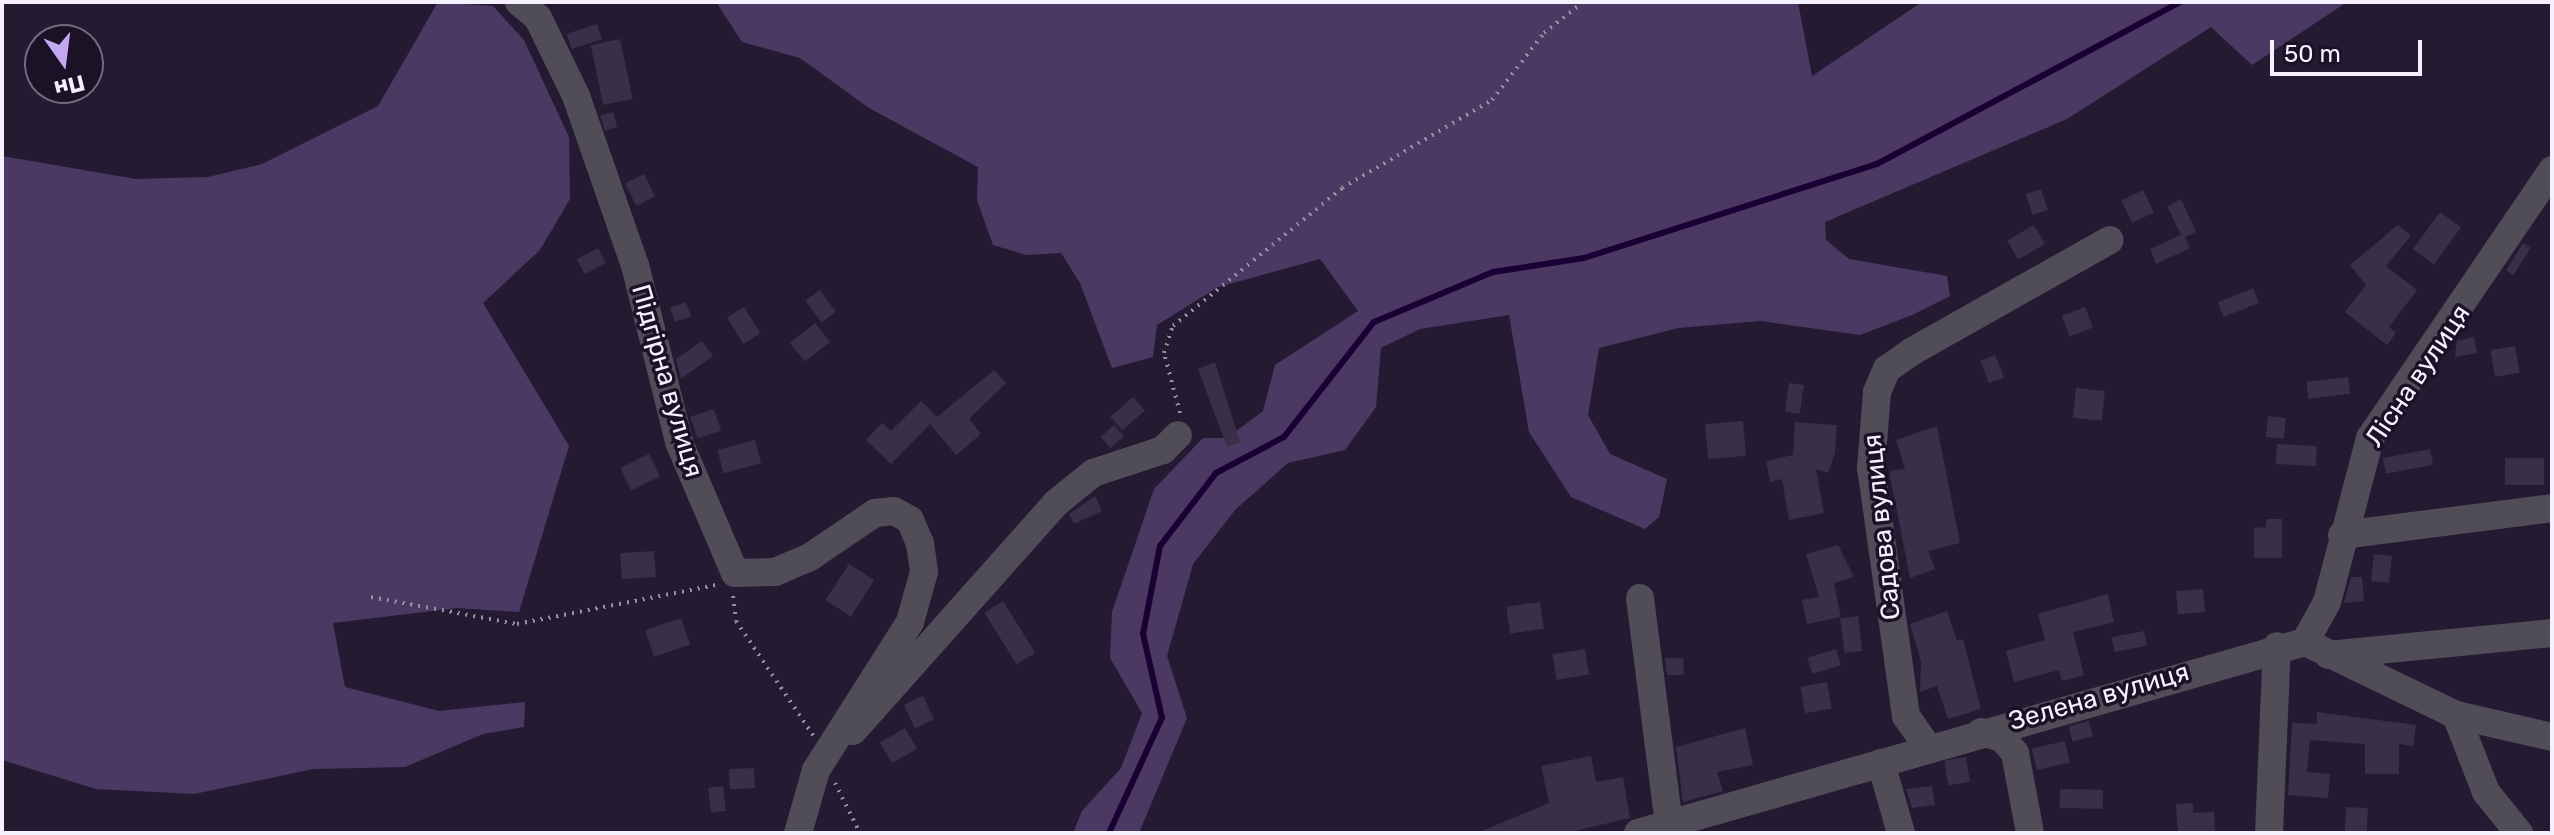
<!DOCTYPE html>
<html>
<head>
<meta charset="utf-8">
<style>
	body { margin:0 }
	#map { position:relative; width:2554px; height:835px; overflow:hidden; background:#241b32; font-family:Rubik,sans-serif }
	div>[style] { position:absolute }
	.green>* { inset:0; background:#4b3964 }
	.stream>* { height:6px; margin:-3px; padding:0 3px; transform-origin:3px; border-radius:3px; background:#1a0034 }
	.building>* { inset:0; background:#392f49; transform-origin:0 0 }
	.path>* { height:4px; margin-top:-2px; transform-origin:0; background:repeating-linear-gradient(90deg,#9790a2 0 2px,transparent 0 8px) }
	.minor>* { height:28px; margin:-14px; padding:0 14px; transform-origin:14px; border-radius:14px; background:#504c58 }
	span { translate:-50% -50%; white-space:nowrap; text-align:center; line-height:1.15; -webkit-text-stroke:7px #1b1228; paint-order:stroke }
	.street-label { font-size:26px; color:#f5f1fe }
	.frame { position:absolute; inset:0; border:4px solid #f5f1fe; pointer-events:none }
	.north { position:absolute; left:24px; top:24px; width:80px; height:80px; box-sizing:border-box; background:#1b1228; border:2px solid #726b7e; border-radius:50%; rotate:166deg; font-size:22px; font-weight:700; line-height:32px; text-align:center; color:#f5f1fe }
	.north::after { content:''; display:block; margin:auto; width:28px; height:36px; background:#c4a7f1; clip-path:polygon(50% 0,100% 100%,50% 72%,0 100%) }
	.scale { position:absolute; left:2270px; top:40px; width:152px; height:36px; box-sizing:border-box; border:4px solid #f5f1fe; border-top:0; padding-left:10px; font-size:24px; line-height:28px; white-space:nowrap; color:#f5f1fe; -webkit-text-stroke:6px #1b1228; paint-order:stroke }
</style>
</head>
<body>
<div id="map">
	<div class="green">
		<div style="clip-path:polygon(438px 2px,493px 6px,524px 40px,569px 137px,570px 199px,540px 250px,483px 303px,569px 446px,519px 612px,457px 608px,333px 623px,345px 687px,439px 711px,525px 702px,524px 727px,483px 734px,405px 767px,313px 769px,194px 794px,96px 789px,2px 760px,2px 156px,136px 179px,208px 177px,262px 164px,378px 106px)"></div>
		<div style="clip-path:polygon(716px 2px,1798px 2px,1812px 76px,1922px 2px,2347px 2px,2252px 65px,2211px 27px,2067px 119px,1825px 222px,1826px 240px,1849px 259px,1947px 276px,1950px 296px,1912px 315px,1860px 335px,1761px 321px,1678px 328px,1599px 348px,1588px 415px,1610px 454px,1667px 479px,1659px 517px,1645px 529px,1571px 497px,1529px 432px,1509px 315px,1420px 329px,1381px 348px,1376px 407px,1345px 450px,1288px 463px,1235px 510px,1193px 564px,1167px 656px,1187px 718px,1139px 833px,1073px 833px,1082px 811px,1121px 768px,1142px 713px,1110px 658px,1112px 612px,1154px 489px,1203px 438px,1227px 438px,1263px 411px,1275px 365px,1358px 311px,1320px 259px,1218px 287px,1157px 325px,1153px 357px,1112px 368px,1080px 283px,1061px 253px,1026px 255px,993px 245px,977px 200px,978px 167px,869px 108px,800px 58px,742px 42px)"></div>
	</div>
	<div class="stream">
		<div style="left:1109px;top:833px;width:127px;rotate:-65.3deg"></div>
		<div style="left:1162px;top:718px;width:86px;rotate:-102.7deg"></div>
		<div style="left:1143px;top:634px;width:90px;rotate:-79.1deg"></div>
		<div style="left:1160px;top:546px;width:92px;rotate:-52.5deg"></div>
		<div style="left:1216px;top:473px;width:77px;rotate:-27.9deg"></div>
		<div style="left:1284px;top:437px;width:146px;rotate:-52deg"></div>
		<div style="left:1374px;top:322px;width:129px;rotate:-22.8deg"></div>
		<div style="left:1493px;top:272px;width:92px;rotate:-8.7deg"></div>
		<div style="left:1584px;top:258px;width:308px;rotate:-17.8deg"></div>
		<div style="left:1877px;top:164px;width:344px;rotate:-28.1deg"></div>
	</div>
	<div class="building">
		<div style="left:597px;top:24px;width:16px;height:32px;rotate:72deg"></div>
		<div style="left:620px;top:39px;width:61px;height:30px;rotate:78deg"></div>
		<div style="left:613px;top:112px;width:16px;height:13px;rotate:75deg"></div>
		<div style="left:644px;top:174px;width:25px;height:21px;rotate:64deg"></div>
		<div style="left:2041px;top:189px;width:22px;height:16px;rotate:72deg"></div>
		<div style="left:2143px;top:190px;width:25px;height:24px;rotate:64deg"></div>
		<div style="clip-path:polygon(2181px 199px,2196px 232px,2185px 237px,2190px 248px,2156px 264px,2150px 249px,2181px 235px,2167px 206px)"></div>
		<div style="left:2440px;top:212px;width:26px;height:46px;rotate:36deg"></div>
		<div style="left:2034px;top:225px;width:22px;height:31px;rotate:60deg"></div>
		<div style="clip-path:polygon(2398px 225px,2411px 236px,2386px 266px,2417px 290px,2389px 327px,2396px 333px,2387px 345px,2345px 312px,2366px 285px,2350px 265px)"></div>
		<div style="left:2523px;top:243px;width:9px;height:32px;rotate:32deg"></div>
		<div style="left:598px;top:248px;width:17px;height:24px;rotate:62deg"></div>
		<div style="left:2253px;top:288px;width:16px;height:38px;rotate:68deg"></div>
		<div style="left:820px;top:290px;width:27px;height:18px;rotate:54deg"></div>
		<div style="left:686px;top:302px;width:15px;height:17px;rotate:70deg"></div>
		<div style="left:744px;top:307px;width:31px;height:20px;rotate:58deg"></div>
		<div style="left:2085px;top:307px;width:22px;height:25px;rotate:69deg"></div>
		<div style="left:815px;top:323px;width:24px;height:32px;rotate:52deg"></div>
		<div style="clip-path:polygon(2474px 337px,2477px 353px,2455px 357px,2457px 341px)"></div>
		<div style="clip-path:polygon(702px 341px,713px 356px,681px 379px,676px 359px)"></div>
		<div style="left:2515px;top:346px;width:27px;height:25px;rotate:80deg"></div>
		<div style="left:1995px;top:355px;width:24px;height:16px;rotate:68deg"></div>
		<div style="clip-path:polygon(1215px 362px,1240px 442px,1227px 447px,1198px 369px)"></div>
		<div style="clip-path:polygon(994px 370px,1006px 383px,969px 419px,981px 434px,956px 455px,930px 424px,891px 464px,866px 440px,882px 423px,891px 431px,921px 401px,937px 417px)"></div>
		<div style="left:2348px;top:377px;width:17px;height:42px;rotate:83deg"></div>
		<div style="left:1789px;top:383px;width:15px;height:29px;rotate:8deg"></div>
		<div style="left:2076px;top:388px;width:29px;height:30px;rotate:6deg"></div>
		<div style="left:1133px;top:397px;width:18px;height:30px;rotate:49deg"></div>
		<div style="left:714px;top:409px;width:23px;height:25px;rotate:72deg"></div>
		<div style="left:2268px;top:416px;width:18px;height:21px;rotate:6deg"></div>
		<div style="left:1743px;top:421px;width:35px;height:38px;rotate:85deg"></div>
		<div style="clip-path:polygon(1795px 422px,1837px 425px,1835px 453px,1828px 473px,1816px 469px,1824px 513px,1789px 520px,1782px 479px,1770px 482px,1766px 461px,1793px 455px)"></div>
		<div style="left:1114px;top:425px;width:15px;height:18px;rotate:48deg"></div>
		<div style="clip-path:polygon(1937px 426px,1960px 543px,1928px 551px,1935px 569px,1910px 578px,1889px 471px,1905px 469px,1896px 440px)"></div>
		<div style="left:755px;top:440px;width:24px;height:39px;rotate:75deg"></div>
		<div style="left:2277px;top:444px;width:40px;height:20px;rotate:3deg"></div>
		<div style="left:2430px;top:449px;width:16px;height:48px;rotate:79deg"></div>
		<div style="left:649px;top:454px;width:25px;height:32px;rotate:64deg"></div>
		<div style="left:2505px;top:458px;width:39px;height:27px"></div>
		<div style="clip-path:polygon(1095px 496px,1102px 511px,1074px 524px,1069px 514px)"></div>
		<div style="clip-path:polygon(2266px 519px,2282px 519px,2282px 558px,2254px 558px,2254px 528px,2266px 527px)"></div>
		<div style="clip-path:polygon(1838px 545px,1854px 577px,1834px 583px,1841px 617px,1807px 624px,1802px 600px,1819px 597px,1806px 554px)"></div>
		<div style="left:654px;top:551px;width:26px;height:34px;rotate:86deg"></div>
		<div style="left:2374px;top:554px;width:18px;height:27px;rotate:6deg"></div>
		<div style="left:849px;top:564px;width:30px;height:43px;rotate:33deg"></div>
		<div style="clip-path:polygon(2351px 577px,2362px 577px,2364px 601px,2344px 603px)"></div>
		<div style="left:2203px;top:589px;width:23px;height:27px;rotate:85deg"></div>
		<div style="clip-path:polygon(2108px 594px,2114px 622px,2073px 632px,2084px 675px,2062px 681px,2059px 670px,2014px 682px,2006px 651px,2045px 640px,2038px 614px)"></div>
		<div style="left:1003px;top:601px;width:61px;height:22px;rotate:58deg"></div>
		<div style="left:1540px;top:602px;width:27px;height:34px;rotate:82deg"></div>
		<div style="clip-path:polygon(1947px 611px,1957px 641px,1963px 639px,1981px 709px,1948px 719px,1937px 686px,1920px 692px,1921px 661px,1910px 624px)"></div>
		<div style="left:1858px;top:616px;width:35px;height:18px;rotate:83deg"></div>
		<div style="left:681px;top:618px;width:28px;height:38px;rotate:71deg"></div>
		<div style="left:2144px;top:631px;width:15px;height:33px;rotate:79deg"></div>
		<div style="left:1585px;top:649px;width:26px;height:33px;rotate:81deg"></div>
		<div style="left:1836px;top:649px;width:17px;height:30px;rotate:73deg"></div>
		<div style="clip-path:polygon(1665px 658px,1683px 658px,1684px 675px,1667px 675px)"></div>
		<div style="left:1827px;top:682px;width:27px;height:27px;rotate:80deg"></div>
		<div style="left:923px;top:696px;width:26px;height:21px;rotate:65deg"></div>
		<div style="clip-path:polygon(2317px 712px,2416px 725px,2413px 746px,2399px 744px,2399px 774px,2365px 774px,2365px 744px,2310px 740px,2307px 772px,2330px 774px,2328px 798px,2288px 795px,2292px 723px,2317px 724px)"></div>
		<div style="left:2089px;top:721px;width:16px;height:21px;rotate:76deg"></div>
		<div style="left:905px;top:728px;width:24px;height:29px;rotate:60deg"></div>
		<div style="clip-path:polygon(1745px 728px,1753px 765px,1717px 772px,1723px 791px,1683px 802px,1676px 747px)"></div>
		<div style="left:2065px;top:741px;width:22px;height:34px;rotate:77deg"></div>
		<div style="clip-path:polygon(1591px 756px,1596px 782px,1623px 777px,1630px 818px,1565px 833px,1477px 833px,1549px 803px,1541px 766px)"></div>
		<div style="left:1966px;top:757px;width:25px;height:22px;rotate:81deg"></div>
		<div style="left:754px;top:768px;width:20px;height:25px;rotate:87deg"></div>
		<div style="left:723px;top:786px;width:25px;height:15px;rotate:83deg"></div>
		<div style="clip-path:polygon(1932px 786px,1935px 805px,1912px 808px,1906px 789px)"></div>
		<div style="left:2060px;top:789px;width:43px;height:19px;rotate:1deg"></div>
		<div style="clip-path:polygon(2193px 803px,2193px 813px,2214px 812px,2215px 833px,2178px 833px,2176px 804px)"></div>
		<div style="left:2346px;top:807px;width:22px;height:26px;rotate:3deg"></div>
	</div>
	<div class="path">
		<div style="left:1180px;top:413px;width:62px;rotate:-104.9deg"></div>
		<div style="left:1164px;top:353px;width:28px;rotate:-72deg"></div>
		<div style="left:1173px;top:326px;width:218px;rotate:-39.2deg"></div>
		<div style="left:1342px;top:188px;width:174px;rotate:-30.4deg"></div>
		<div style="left:1492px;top:100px;width:85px;rotate:-52.2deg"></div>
		<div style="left:1544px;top:33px;width:50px;rotate:-38.5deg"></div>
		<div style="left:733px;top:596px;width:25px;rotate:83deg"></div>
		<div style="left:736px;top:621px;width:138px;rotate:56deg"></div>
		<div style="left:371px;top:597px;width:148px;rotate:10.5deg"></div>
		<div style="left:517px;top:624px;width:203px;rotate:-11.1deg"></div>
		<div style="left:835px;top:783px;width:56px;rotate:63.4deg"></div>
	</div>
	<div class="minor">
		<div style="left:519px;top:2px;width:25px;rotate:40deg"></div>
		<div style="left:538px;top:18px;width:87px;rotate:64deg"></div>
		<div style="left:576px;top:96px;width:179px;rotate:70.8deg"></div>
		<div style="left:635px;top:265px;width:182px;rotate:76deg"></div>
		<div style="left:679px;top:442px;width:142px;rotate:66.9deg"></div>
		<div style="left:735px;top:573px;width:40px;rotate:-1.4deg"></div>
		<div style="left:775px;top:572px;width:38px;rotate:-23deg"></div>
		<div style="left:810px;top:557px;width:78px;rotate:-34.1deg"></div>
		<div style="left:875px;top:513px;width:19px;rotate:-6deg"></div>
		<div style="left:894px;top:511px;width:18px;rotate:29deg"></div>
		<div style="left:910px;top:520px;width:25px;rotate:67deg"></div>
		<div style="left:920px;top:543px;width:29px;rotate:82deg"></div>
		<div style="left:924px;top:572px;width:52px;rotate:105.6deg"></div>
		<div style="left:910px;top:622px;width:175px;rotate:122.4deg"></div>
		<div style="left:816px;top:770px;width:66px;rotate:105.9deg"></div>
		<div style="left:2342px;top:535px;width:212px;rotate:-7.3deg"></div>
		<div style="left:1640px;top:598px;width:227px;rotate:82.7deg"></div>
		<div style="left:2305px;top:642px;width:46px;rotate:-61.2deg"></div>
		<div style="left:2327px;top:602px;width:170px;rotate:-75.3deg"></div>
		<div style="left:2370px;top:438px;width:324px;rotate:-55.8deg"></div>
		<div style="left:2328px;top:655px;width:225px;rotate:-5.6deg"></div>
		<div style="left:2456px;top:715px;width:83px;rotate:68.7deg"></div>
		<div style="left:2486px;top:792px;width:53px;rotate:51.2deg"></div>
		<div style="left:853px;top:731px;width:305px;rotate:-48.3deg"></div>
		<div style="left:1056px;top:503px;width:48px;rotate:-39deg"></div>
		<div style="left:1093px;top:473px;width:74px;rotate:-18.2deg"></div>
		<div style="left:1163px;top:450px;width:21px;rotate:-45deg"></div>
		<div style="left:1981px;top:732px;width:22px;rotate:16deg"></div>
		<div style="left:2002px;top:738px;width:20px;rotate:49deg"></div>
		<div style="left:2015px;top:753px;width:81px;rotate:79.4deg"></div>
		<div style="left:1927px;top:746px;width:37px;rotate:-125deg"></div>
		<div style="left:1906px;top:716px;width:250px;rotate:-98deg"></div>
		<div style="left:1871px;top:468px;width:76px;rotate:-85.5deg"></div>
		<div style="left:1877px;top:392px;width:25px;rotate:-67deg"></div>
		<div style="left:1887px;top:369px;width:29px;rotate:-35deg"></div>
		<div style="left:1911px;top:352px;width:228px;rotate:-29.4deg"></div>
		<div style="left:1881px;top:763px;width:73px;rotate:74.1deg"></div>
		<div style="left:1638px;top:833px;width:694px;rotate:-15.98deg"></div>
		<div style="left:2305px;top:642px;width:168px;rotate:25.8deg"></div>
		<div style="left:2456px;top:715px;width:98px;rotate:12.9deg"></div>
		<div style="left:2269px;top:833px;width:187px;rotate:-87.6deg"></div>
	</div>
	<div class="street-label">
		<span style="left:2418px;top:376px;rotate:-56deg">Лісна вулиця</span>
		<span style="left:667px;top:381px;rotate:74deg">Підгірна вулиця</span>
		<span style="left:1882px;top:527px;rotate:-96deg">Садова вулиця</span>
		<span style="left:2099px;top:697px;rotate:-16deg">Зелена вулиця</span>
	</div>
	<div class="frame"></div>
	<div class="north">Пн</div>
	<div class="scale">50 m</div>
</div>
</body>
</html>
